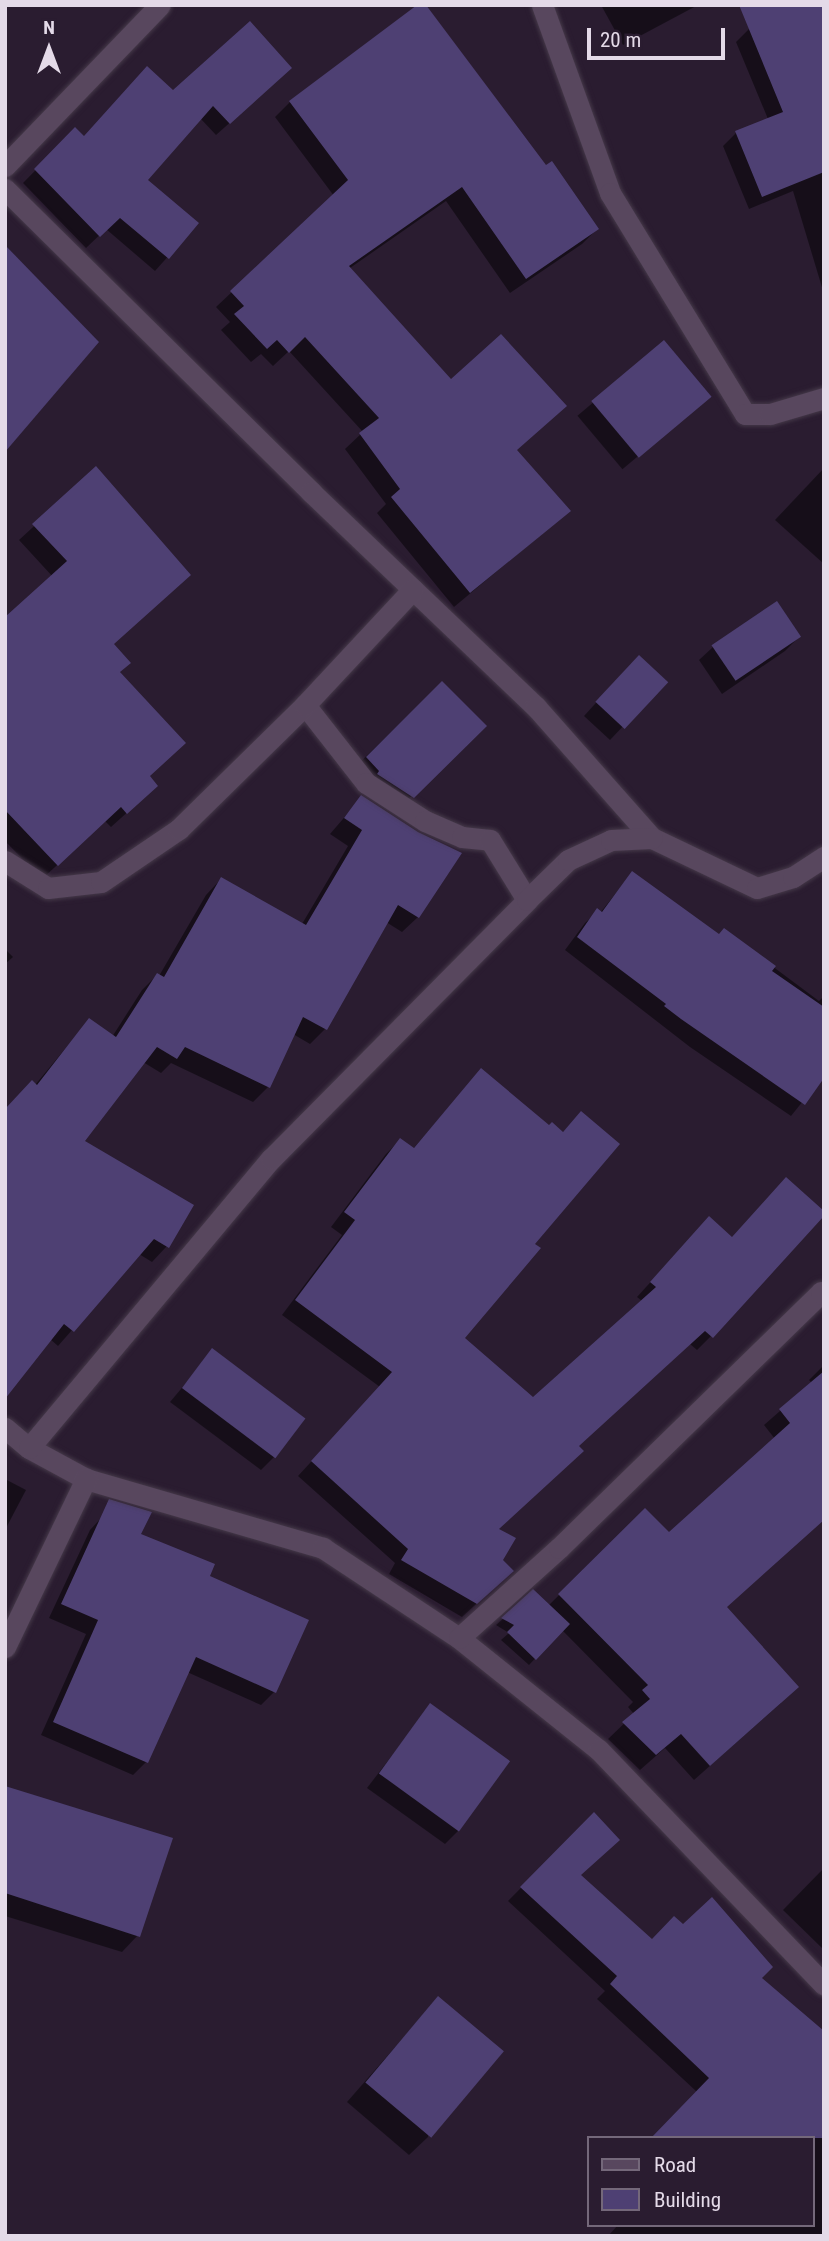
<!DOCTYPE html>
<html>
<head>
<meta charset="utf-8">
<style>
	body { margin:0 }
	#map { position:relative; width:829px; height:2241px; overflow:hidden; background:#2a1c30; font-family:"Roboto Condensed",sans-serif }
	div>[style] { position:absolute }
	.shadow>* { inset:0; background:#0007; transform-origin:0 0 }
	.building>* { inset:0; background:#4e4073; transform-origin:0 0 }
	.roads { filter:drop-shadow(0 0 2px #453949) drop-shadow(0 0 2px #453949) }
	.street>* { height:21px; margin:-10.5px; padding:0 10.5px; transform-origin:10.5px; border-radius:10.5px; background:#58475e }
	span { translate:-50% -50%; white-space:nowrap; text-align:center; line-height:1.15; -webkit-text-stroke:7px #2a1c30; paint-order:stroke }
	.frame { position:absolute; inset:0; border:7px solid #e4dae8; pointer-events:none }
	.legend { position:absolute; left:587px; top:2136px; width:228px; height:91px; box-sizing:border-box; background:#2a1c30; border:2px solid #74687a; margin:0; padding:9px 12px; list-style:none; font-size:21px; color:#e4dae8 }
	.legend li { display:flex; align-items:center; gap:14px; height:35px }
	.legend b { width:35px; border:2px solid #74687a }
	.north { position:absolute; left:14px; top:14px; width:70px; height:70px; -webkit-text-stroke:5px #2a1c30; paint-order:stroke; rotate:0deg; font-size:19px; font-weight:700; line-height:28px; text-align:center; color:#e4dae8 }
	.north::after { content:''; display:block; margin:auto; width:24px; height:32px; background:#e4dae8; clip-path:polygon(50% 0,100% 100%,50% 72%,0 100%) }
	.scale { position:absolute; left:587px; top:28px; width:138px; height:32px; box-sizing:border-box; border:4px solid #e4dae8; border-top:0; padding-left:9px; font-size:21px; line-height:24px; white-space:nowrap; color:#e4dae8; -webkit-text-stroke:5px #2a1c30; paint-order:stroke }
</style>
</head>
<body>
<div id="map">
	<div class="shadow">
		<div style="clip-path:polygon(601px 5px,698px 5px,623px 45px)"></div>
		<div style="clip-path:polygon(824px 19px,824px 294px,793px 191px,749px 209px,723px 146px,736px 133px,768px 119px,736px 42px,749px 29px)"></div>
		<div style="clip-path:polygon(278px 80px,216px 135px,200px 118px,145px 180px,197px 224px,155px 271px,106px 229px,86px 248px,23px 183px,75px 130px,83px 138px,173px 92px)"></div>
		<div style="clip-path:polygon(290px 102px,546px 167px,597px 229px,582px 244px,510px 293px,446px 201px,350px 268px,569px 511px,454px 607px,377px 513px,386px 504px,345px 449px,363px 432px,289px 351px,273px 366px,261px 354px,251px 362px,221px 330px,230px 322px,216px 307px,334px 196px,275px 117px)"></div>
		<div style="left:664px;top:343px;width:70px;height:113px;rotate:50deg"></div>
		<div style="clip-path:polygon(824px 468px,824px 564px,775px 520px)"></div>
		<div style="clip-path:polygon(96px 469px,113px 645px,148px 777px,141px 800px,111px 827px,105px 821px,42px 879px,5px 841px,5px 619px,53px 577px,19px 540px)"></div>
		<div style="clip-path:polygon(799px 637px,785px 651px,722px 694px,699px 660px,713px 647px)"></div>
		<div style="clip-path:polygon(625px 671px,665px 682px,610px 740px,584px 716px)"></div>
		<div style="left:442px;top:683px;width:60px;height:125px;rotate:46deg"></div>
		<div style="clip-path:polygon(361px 798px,417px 834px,459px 853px,418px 917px,402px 932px,386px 922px,325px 1029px,310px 1044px,293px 1034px,268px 1087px,253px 1102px,171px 1063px,161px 1073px,143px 1062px,82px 1142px,167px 1246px,152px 1262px,139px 1254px,58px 1346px,50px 1339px,35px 1085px,89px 1020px,112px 1037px,142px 990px,157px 975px,159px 976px,206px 895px,221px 879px,302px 924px,348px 846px,330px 834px)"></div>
		<div style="clip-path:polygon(632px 873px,719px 935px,724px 930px,819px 1001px,824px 996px,824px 1075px,791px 1116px,690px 1047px,565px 950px,585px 923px,598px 911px,600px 913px)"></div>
		<div style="clip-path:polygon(5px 949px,13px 957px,5px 964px)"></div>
		<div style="clip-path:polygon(468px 1085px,562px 1133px,581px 1113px,533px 1244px,463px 1339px,533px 1399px,642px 1301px,637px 1297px,695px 1233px,711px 1336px,697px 1350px,690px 1344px,577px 1446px,497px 1530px,497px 1585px,462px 1617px,389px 1574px,395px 1563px,298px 1476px,380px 1387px,282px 1315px,342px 1235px,331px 1227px,386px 1154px,400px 1140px,413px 1149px)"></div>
		<div style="clip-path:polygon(213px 1351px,274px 1457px,261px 1470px,170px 1402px)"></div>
		<div style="clip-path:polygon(824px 1365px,824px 1472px,725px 1608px,781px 1703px,694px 1780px,665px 1748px,640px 1770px,608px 1739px,634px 1714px,628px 1707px,633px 1702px,562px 1630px,529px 1665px,501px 1640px,509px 1633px,496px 1625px,533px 1591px,548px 1606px,645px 1510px,669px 1535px,775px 1439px,764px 1425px,812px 1383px,809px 1380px)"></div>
		<div style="clip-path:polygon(5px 1479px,26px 1490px,5px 1530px)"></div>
		<div style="clip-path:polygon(103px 1516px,208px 1576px,274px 1692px,261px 1705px,187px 1672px,146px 1762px,133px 1775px,41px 1735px,86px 1634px,49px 1618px,90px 1530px)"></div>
		<div style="clip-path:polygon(430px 1706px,458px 1831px,445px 1844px,367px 1788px)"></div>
		<div style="clip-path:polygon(5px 1788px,139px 1934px,122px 1952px,5px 1916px)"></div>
		<div style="clip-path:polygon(594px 1814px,579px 1876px,652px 1941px,759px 1978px,824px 2033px,824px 2236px,608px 2236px,618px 2225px,813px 2225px,813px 2138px,697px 2092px,597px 1999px,605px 1991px,508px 1901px)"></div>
		<div style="clip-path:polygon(824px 1868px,824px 1950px,783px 1910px)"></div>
		<div style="clip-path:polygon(438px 1998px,428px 2137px,409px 2155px,347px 2102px)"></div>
	</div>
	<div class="building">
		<div style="clip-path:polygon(417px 5px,426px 5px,546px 165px,552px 161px,599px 229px,526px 279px,462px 187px,349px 266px,451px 379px,501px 334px,567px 406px,517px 450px,571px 511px,470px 593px,391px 497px,400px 489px,359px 433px,379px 418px,305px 337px,289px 353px,277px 340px,267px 349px,234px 314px,244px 306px,230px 291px,348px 180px,289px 101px)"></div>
		<div style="clip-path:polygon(739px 5px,824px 5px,824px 172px,762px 197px,735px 131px,783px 112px)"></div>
		<div style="clip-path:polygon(250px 21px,292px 68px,230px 124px,213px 106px,148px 180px,199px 223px,169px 259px,120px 218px,100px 237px,34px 169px,75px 127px,84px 136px,147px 66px,173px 90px)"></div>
		<div style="clip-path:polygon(5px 245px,99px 342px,5px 452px)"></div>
		<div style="left:664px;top:340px;width:74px;height:95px;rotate:50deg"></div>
		<div style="clip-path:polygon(96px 466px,191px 575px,114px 644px,131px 663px,120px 672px,186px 743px,150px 776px,158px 786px,127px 814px,121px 807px,58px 866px,5px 810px,5px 617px,67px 561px,32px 524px)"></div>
		<div style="left:777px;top:601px;width:43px;height:79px;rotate:56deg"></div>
		<div style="left:639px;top:655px;width:40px;height:64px;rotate:43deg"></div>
		<div style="clip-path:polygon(442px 681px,487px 726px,414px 798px,377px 774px,379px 771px,366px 757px)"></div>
		<div style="clip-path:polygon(361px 795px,418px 832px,462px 853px,419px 918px,398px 905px,327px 1030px,303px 1017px,270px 1088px,185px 1047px,177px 1059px,157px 1047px,85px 1141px,194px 1205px,169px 1248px,154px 1239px,74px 1332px,64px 1324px,5px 1399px,5px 1109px,32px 1080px,37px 1085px,89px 1018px,116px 1037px,157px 973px,164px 977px,221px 877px,306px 925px,362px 830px,344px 818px)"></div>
		<div style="clip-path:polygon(632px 871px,719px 934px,724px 928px,776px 966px,772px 971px,824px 1007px,824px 1078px,805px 1105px,681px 1019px,664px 1006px,666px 1004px,577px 937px,597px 908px,602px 912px)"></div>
		<div style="clip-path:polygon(481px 1068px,549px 1125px,552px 1122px,563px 1132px,581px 1111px,620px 1144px,535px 1244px,541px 1248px,465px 1338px,533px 1397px,656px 1287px,650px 1282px,709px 1216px,732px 1237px,786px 1177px,824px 1211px,824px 1216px,713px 1338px,705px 1331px,579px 1446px,584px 1451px,499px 1529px,516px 1538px,503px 1560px,514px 1571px,477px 1604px,401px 1560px,408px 1549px,311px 1461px,392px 1372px,295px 1300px,355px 1220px,344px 1212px,400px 1138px,414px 1148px)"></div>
		<div style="left:212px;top:1348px;width:117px;height:50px;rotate:37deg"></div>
		<div style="clip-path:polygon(824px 1371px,824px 1520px,727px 1607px,799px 1687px,710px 1766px,681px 1734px,656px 1755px,622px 1722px,650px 1699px,642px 1690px,648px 1685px,558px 1594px,645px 1508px,669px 1532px,790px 1423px,779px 1409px)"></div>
		<div style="clip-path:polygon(109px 1499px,152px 1512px,141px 1534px,215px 1564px,210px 1576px,309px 1620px,276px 1693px,196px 1657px,148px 1763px,53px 1722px,98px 1620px,61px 1604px)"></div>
		<div style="clip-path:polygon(533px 1589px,570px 1624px,536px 1660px,507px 1632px,514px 1625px,501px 1618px)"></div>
		<div style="left:430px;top:1703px;width:99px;height:87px;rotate:36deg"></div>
		<div style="clip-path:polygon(5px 1786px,173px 1838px,140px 1937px,5px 1893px)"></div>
		<div style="clip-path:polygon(594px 1812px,620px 1840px,581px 1875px,652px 1939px,674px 1916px,683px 1924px,712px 1897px,773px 1967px,762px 1978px,824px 2031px,824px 2138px,651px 2138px,709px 2078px,610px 1984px,617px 1976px,520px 1887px)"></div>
		<div style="left:438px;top:1996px;width:86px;height:113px;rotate:40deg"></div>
	</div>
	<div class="roads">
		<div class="street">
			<div style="left:542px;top:5px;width:200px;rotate:70.1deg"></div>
			<div style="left:610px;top:193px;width:259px;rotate:58.6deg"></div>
			<div style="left:745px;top:414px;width:25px"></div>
			<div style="left:770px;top:414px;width:56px;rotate:-16.5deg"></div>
			<div style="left:5px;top:166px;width:223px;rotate:-46.1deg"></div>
			<div style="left:5px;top:189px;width:431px;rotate:44.7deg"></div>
			<div style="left:311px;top:492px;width:311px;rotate:43.7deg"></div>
			<div style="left:536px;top:707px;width:175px;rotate:48.5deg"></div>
			<div style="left:652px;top:838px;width:116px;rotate:25.5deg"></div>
			<div style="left:757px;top:888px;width:38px;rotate:-17deg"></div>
			<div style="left:793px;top:877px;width:37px;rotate:-33deg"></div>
			<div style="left:305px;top:705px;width:99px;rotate:52deg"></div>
			<div style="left:366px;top:783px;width:70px;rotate:32.8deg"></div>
			<div style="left:425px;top:821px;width:40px;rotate:23.4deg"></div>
			<div style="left:462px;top:837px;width:28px;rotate:6deg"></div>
			<div style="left:490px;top:840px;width:70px;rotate:58.3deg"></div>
			<div style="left:5px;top:861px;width:51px;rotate:32.1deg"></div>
			<div style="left:48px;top:888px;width:53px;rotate:-6.5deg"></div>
			<div style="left:101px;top:882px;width:94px;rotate:-34.2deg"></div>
			<div style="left:179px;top:829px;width:177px;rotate:-44.5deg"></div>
			<div style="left:305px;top:705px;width:158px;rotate:-47deg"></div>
			<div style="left:5px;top:1428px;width:31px;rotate:40deg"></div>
			<div style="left:29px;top:1448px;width:65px;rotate:28.5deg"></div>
			<div style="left:86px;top:1479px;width:247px;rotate:16.2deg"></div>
			<div style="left:323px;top:1548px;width:163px;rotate:33.5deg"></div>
			<div style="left:459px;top:1638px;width:179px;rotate:38.7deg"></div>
			<div style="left:599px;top:1750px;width:325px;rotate:46.2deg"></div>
			<div style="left:29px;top:1448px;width:377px;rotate:-50.1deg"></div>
			<div style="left:271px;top:1159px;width:364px;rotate:-45.3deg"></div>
			<div style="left:527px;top:900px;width:57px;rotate:-44.3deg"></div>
			<div style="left:568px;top:860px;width:47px;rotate:-24.9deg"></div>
			<div style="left:611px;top:840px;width:41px;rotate:-2.8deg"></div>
			<div style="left:459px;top:1638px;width:135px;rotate:-42deg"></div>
			<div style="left:559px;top:1548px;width:366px;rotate:-44.3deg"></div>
			<div style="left:821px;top:1292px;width:4px;rotate:45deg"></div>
			<div style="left:5px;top:1647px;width:187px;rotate:-64.3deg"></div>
		</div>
	</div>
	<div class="frame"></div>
	<ul class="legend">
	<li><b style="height:9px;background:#58475e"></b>Road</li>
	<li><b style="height:19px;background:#4e4073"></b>Building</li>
	</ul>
	<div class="north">N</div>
	<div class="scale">20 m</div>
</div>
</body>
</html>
